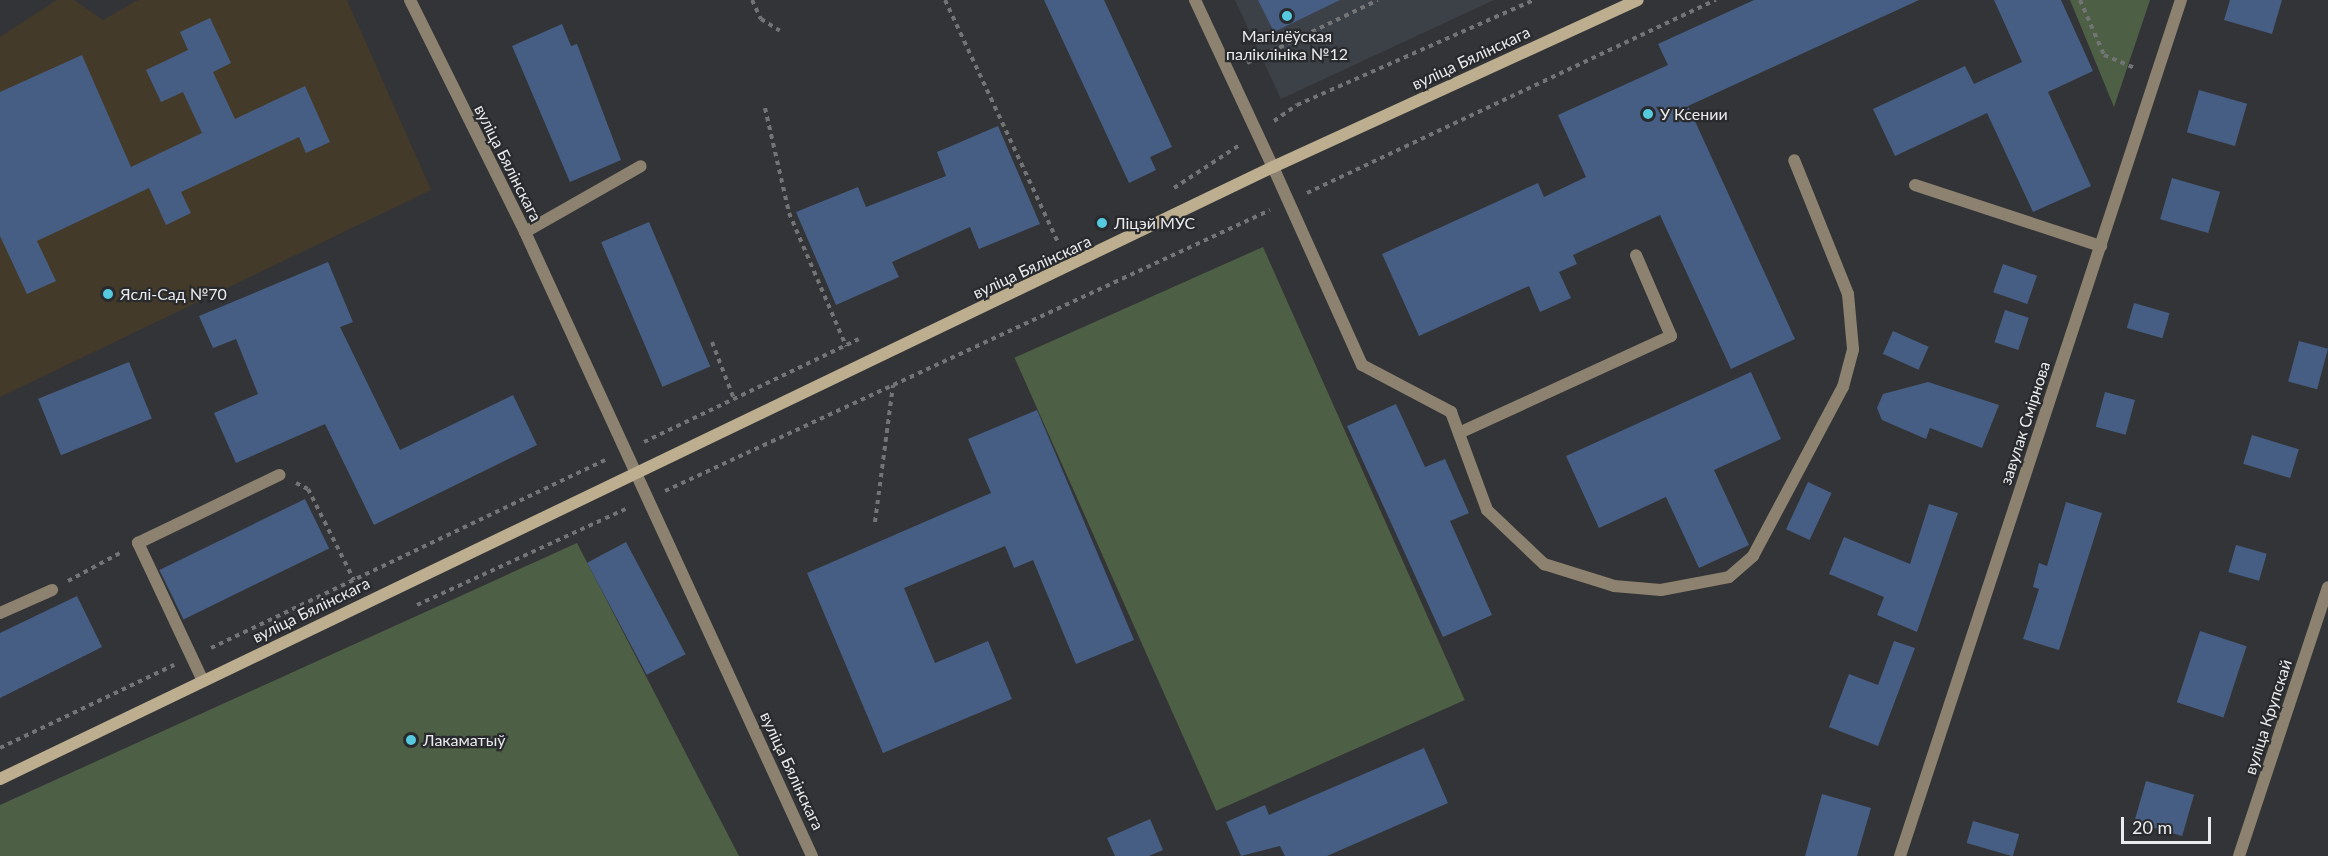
<!DOCTYPE html>
<html>
<head>
<meta charset="utf-8">
<style>
	body { margin:0 }
	#map { position:relative; width:2328px; height:856px; overflow:hidden; background:#333437; font-family:Lato,sans-serif }
	div>[style] { position:absolute }
	.built>* { inset:0; background:#3c4047 }
	.education>* { inset:0; background:#443a2a }
	.green>* { inset:0; background:#4d5f44; transform-origin:0 0 }
	.building>* { inset:0; background:#465e83; transform-origin:0 0 }
	.path>* { height:4px; margin-top:-2px; transform-origin:0; background:repeating-linear-gradient(90deg,#737476 0 4.5px,transparent 0 9px) }
	.lane>* { height:12px; margin:-6px; padding:0 6px; transform-origin:6px; border-radius:6px; background:#8c826f }
	.street>* { height:12px; margin:-6px; padding:0 6px; transform-origin:6px; border-radius:6px; background:#8c826f }
	.secondary>* { height:12px; margin:-6px; padding:0 6px; transform-origin:6px; border-radius:6px; background:#bdae8f }
	.dots>* { width:16px; height:16px; translate:-50% -50%; box-sizing:border-box; border:3px solid #292a2d; border-radius:50% }
	span { translate:-50% -50%; white-space:nowrap; text-align:center; line-height:1.15; -webkit-text-stroke:4.5px #292a2d; paint-order:stroke }
	.poi-label { font-size:16px; color:#eaebec }
	.left { translate:0 -50%; text-align:left }
	.street-label { font-size:16px; color:#eaebec }
	.scale { position:absolute; left:2121px; top:817px; width:90px; height:27px; box-sizing:border-box; border:3px solid #eaebec; border-top:0; padding-left:8px; font-size:18px; line-height:21px; white-space:nowrap; color:#eaebec; -webkit-text-stroke:4px #292a2d; paint-order:stroke }
</style>
</head>
<body>
<div id="map">
	<div class="built">
		<div style="clip-path:polygon(1235px 0,1494px 0,1281px 99px)"></div>
	</div>
	<div class="education">
		<div style="clip-path:polygon(57px 0,74px 0,103px 20px,138px 0,347px 0,431px 190px,0 397px,0 37px)"></div>
	</div>
	<div class="green">
		<div style="clip-path:polygon(2070px 0,2150px 0,2114px 107px)"></div>
		<div style="left:1263px;top:247px;width:496px;height:272px;rotate:66deg"></div>
		<div style="clip-path:polygon(577px 543px,739px 856px,0 856px,0 805px)"></div>
	</div>
	<div class="building">
		<div style="clip-path:polygon(1044px 0,1104px 0,1172px 147px,1150px 157px,1156px 170px,1129px 183px)"></div>
		<div style="clip-path:polygon(1258px 0,1340px 0,1274px 32px)"></div>
		<div style="clip-path:polygon(1754px 0,1919px 0,1688px 106px,1795px 339px,1731px 369px,1660px 215px,1573px 255px,1577px 264px,1559px 272px,1571px 298px,1540px 312px,1529px 286px,1419px 336px,1382px 254px,1538px 183px,1544px 197px,1586px 177px,1558px 115px,1668px 65px,1658px 44px)"></div>
		<div style="clip-path:polygon(1994px 0,2061px 0,2093px 71px,2048px 92px,2091px 186px,2033px 212px,1987px 113px,1895px 156px,1873px 109px,1965px 66px,1974px 84px,2022px 62px)"></div>
		<div style="clip-path:polygon(2230px 0,2282px 0,2272px 34px,2224px 20px)"></div>
		<div style="clip-path:polygon(210px 18px,231px 63px,213px 72px,235px 119px,305px 86px,330px 142px,306px 153px,299px 137px,181px 192px,191px 213px,166px 225px,149px 188px,37px 241px,56px 281px,27px 294px,0 236px,0 92px,82px 55px,131px 167px,202px 133px,183px 92px,161px 102px,146px 70px,188px 50px,180px 32px)"></div>
		<div style="clip-path:polygon(562px 24px,571px 46px,577px 44px,621px 160px,570px 182px,512px 46px)"></div>
		<div style="left:2199px;top:90px;width:50px;height:44px;rotate:16deg"></div>
		<div style="clip-path:polygon(998px 126px,1040px 224px,979px 249px,970px 227px,892px 262px,899px 277px,836px 305px,796px 212px,858px 187px,866px 207px,946px 176px,937px 152px)"></div>
		<div style="left:2172px;top:178px;width:50px;height:43px;rotate:16deg"></div>
		<div style="left:649px;top:222px;width:157px;height:52px;rotate:67deg"></div>
		<div style="clip-path:polygon(328px 262px,353px 322px,340px 327px,400px 450px,513px 395px,537px 445px,374px 525px,325px 424px,236px 463px,214px 413px,258px 394px,236px 339px,213px 348px,199px 316px)"></div>
		<div style="left:2003px;top:264px;width:36px;height:30px;rotate:19deg"></div>
		<div style="left:2134px;top:303px;width:37px;height:26px;rotate:16deg"></div>
		<div style="left:2005px;top:310px;width:25px;height:34px;rotate:18deg"></div>
		<div style="left:1893px;top:331px;width:39px;height:25px;rotate:24deg"></div>
		<div style="left:2299px;top:341px;width:30px;height:42px;rotate:15deg"></div>
		<div style="left:129px;top:362px;width:61px;height:98px;rotate:68deg"></div>
		<div style="clip-path:polygon(1751px 372px,1781px 439px,1714px 470px,1749px 545px,1699px 568px,1666px 497px,1599px 528px,1566px 456px)"></div>
		<div style="clip-path:polygon(1928px 382px,1999px 405px,1982px 448px,1930px 428px,1926px 439px,1882px 420px,1877px 408px,1883px 394px)"></div>
		<div style="left:2105px;top:392px;width:31px;height:36px;rotate:15deg"></div>
		<div style="clip-path:polygon(1396px 404px,1425px 467px,1445px 459px,1469px 513px,1450px 521px,1492px 615px,1443px 637px,1347px 426px)"></div>
		<div style="clip-path:polygon(1037px 410px,1134px 640px,1076px 664px,1033px 560px,1014px 568px,1005px 546px,904px 588px,935px 663px,988px 641px,1012px 699px,883px 753px,807px 573px,991px 493px,968px 439px)"></div>
		<div style="left:2252px;top:435px;width:49px;height:30px;rotate:17deg"></div>
		<div style="left:1808px;top:482px;width:26px;height:52px;rotate:25deg"></div>
		<div style="left:305px;top:499px;width:55px;height:162px;rotate:64deg"></div>
		<div style="clip-path:polygon(2066px 502px,2102px 513px,2059px 650px,2023px 639px,2039px 589px,2033px 587px,2039px 563px,2047px 566px)"></div>
		<div style="clip-path:polygon(1929px 504px,1958px 513px,1917px 632px,1877px 615px,1884px 597px,1829px 574px,1844px 537px,1910px 564px)"></div>
		<div style="left:626px;top:542px;width:127px;height:44px;rotate:62deg"></div>
		<div style="left:2236px;top:545px;width:32px;height:28px;rotate:16deg"></div>
		<div style="clip-path:polygon(77px 596px,102px 647px,0 698px,0 633px)"></div>
		<div style="left:2200px;top:631px;width:49px;height:75px;rotate:18deg"></div>
		<div style="clip-path:polygon(1894px 641px,1915px 648px,1878px 746px,1829px 727px,1849px 674px,1878px 685px)"></div>
		<div style="clip-path:polygon(1424px 748px,1448px 803px,1327px 856px,1285px 856px,1280px 846px,1241px 856px,1226px 822px,1265px 805px,1269px 815px)"></div>
		<div style="left:2146px;top:781px;width:50px;height:43px;rotate:16deg"></div>
		<div style="clip-path:polygon(1822px 794px,1871px 808px,1857px 856px,1805px 856px)"></div>
		<div style="clip-path:polygon(1150px 819px,1163px 850px,1149px 856px,1115px 856px,1107px 838px)"></div>
		<div style="left:1973px;top:821px;width:48px;height:23px;rotate:16deg"></div>
	</div>
	<div class="path">
		<div style="left:752px;top:0;width:21px;rotate:65deg"></div>
		<div style="left:761px;top:19px;width:22px;rotate:32deg"></div>
		<div style="left:945px;top:0;width:269px;rotate:65deg"></div>
		<div style="left:2080px;top:0;width:60px;rotate:66.4deg"></div>
		<div style="left:2104px;top:55px;width:33px;rotate:23deg"></div>
		<div style="left:1247px;top:63px;width:145px;rotate:-25.7deg"></div>
		<div style="left:765px;top:108px;width:108px;rotate:77.1deg"></div>
		<div style="left:789px;top:213px;width:145px;rotate:66.8deg"></div>
		<div style="left:1274px;top:121px;width:28px;rotate:-35deg"></div>
		<div style="left:1297px;top:105px;width:259px;rotate:-23.9deg"></div>
		<div style="left:1174px;top:188px;width:80px;rotate:-33.3deg"></div>
		<div style="left:1307px;top:193px;width:452px;rotate:-25.3deg"></div>
		<div style="left:712px;top:342px;width:61px;rotate:68.9deg"></div>
		<div style="left:644px;top:442px;width:238px;rotate:-25.6deg"></div>
		<div style="left:296px;top:483px;width:13px;rotate:27deg"></div>
		<div style="left:308px;top:489px;width:102px;rotate:63.2deg"></div>
		<div style="left:665px;top:491px;width:667px;rotate:-24.91deg"></div>
		<div style="left:875px;top:522px;width:138px;rotate:-82.5deg"></div>
		<div style="left:68px;top:581px;width:59px;rotate:-28.3deg"></div>
		<div style="left:417px;top:605px;width:232px;rotate:-24.7deg"></div>
		<div style="left:211px;top:648px;width:439px;rotate:-25.5deg"></div>
		<div style="left:0;top:748px;width:193px;rotate:-25.5deg"></div>
	</div>
	<div class="lane">
		<div style="left:1273px;top:167px;width:217px;rotate:65.8deg"></div>
		<div style="left:1362px;top:365px;width:101px;rotate:27.8deg"></div>
		<div style="left:1451px;top:412px;width:104px;rotate:69.8deg"></div>
		<div style="left:1487px;top:510px;width:79px;rotate:43.5deg"></div>
		<div style="left:1544px;top:564px;width:73px;rotate:17.4deg"></div>
		<div style="left:1614px;top:586px;width:47px;rotate:4.9deg"></div>
		<div style="left:1661px;top:590px;width:69px;rotate:-10.8deg"></div>
		<div style="left:1729px;top:577px;width:32px;rotate:-41deg"></div>
		<div style="left:1753px;top:556px;width:191px;rotate:-62deg"></div>
		<div style="left:1843px;top:387px;width:39px;rotate:-75deg"></div>
		<div style="left:1853px;top:349px;width:55px;rotate:-95.2deg"></div>
		<div style="left:1848px;top:294px;width:144px;rotate:-111.9deg"></div>
		<div style="left:1915px;top:185px;width:196px;rotate:18.2deg"></div>
		<div style="left:525px;top:232px;width:133px;rotate:-29.6deg"></div>
		<div style="left:1459px;top:433px;width:233px;rotate:-24.6deg"></div>
		<div style="left:1671px;top:336px;width:88px;rotate:-113.4deg"></div>
		<div style="left:0;top:613px;width:57px;rotate:-23.9deg"></div>
		<div style="left:203px;top:681px;width:153px;rotate:-115.2deg"></div>
		<div style="left:138px;top:543px;width:157px;rotate:-25.7deg"></div>
	</div>
	<div class="street">
		<div style="left:410px;top:0;width:259px;rotate:63.6deg"></div>
		<div style="left:525px;top:232px;width:687px;rotate:65.3deg"></div>
		<div style="left:1195px;top:0;width:184px;rotate:65deg"></div>
		<div style="left:1900px;top:856px;width:901px;rotate:-71.83deg"></div>
		<div style="left:2239px;top:856px;width:283px;rotate:-71.7deg"></div>
	</div>
	<div class="secondary">
		<div style="left:0;top:779px;width:1412px;rotate:-25.68deg"></div>
		<div style="left:1273px;top:167px;width:401px;rotate:-24.6deg"></div>
	</div>
	<div class="dots">
		<div style="left:1287px;top:16px;background:#55cadf"></div>
		<div style="left:1648px;top:114px;background:#55cadf"></div>
		<div style="left:1102px;top:223px;background:#55cadf"></div>
		<div style="left:108px;top:294px;background:#55cadf"></div>
		<div style="left:411px;top:740px;background:#55cadf"></div>
	</div>
	<div class="poi-label">
		<span style="left:1287px;top:45px">Магілёўская<br>паліклініка №12</span>
		<span class="left" style="left:1660px;top:114px">У Ксении</span>
		<span class="left" style="left:1114px;top:223px">Ліцэй МУС</span>
		<span class="left" style="left:120px;top:294px">Яслі-Сад №70</span>
		<span class="left" style="left:423px;top:740px">Лакаматыў</span>
	</div>
	<div class="street-label">
		<span style="left:1471px;top:58px;rotate:-25deg">вуліца Бялінскага</span>
		<span style="left:508px;top:163px;rotate:63deg">вуліца Бялінскага</span>
		<span style="left:1032px;top:267px;rotate:-25deg">вуліца Бялінскага</span>
		<span style="left:2025px;top:423px;rotate:-72deg">завулак Смірнова</span>
		<span style="left:311px;top:610px;rotate:-26deg">вуліца Бялінскага</span>
		<span style="left:2268px;top:717px;rotate:-72deg">вуліца Крупскай</span>
		<span style="left:792px;top:771px;rotate:65deg">вуліца Бялінскага</span>
	</div>
	<div class="scale">20 m</div>
</div>
</body>
</html>
